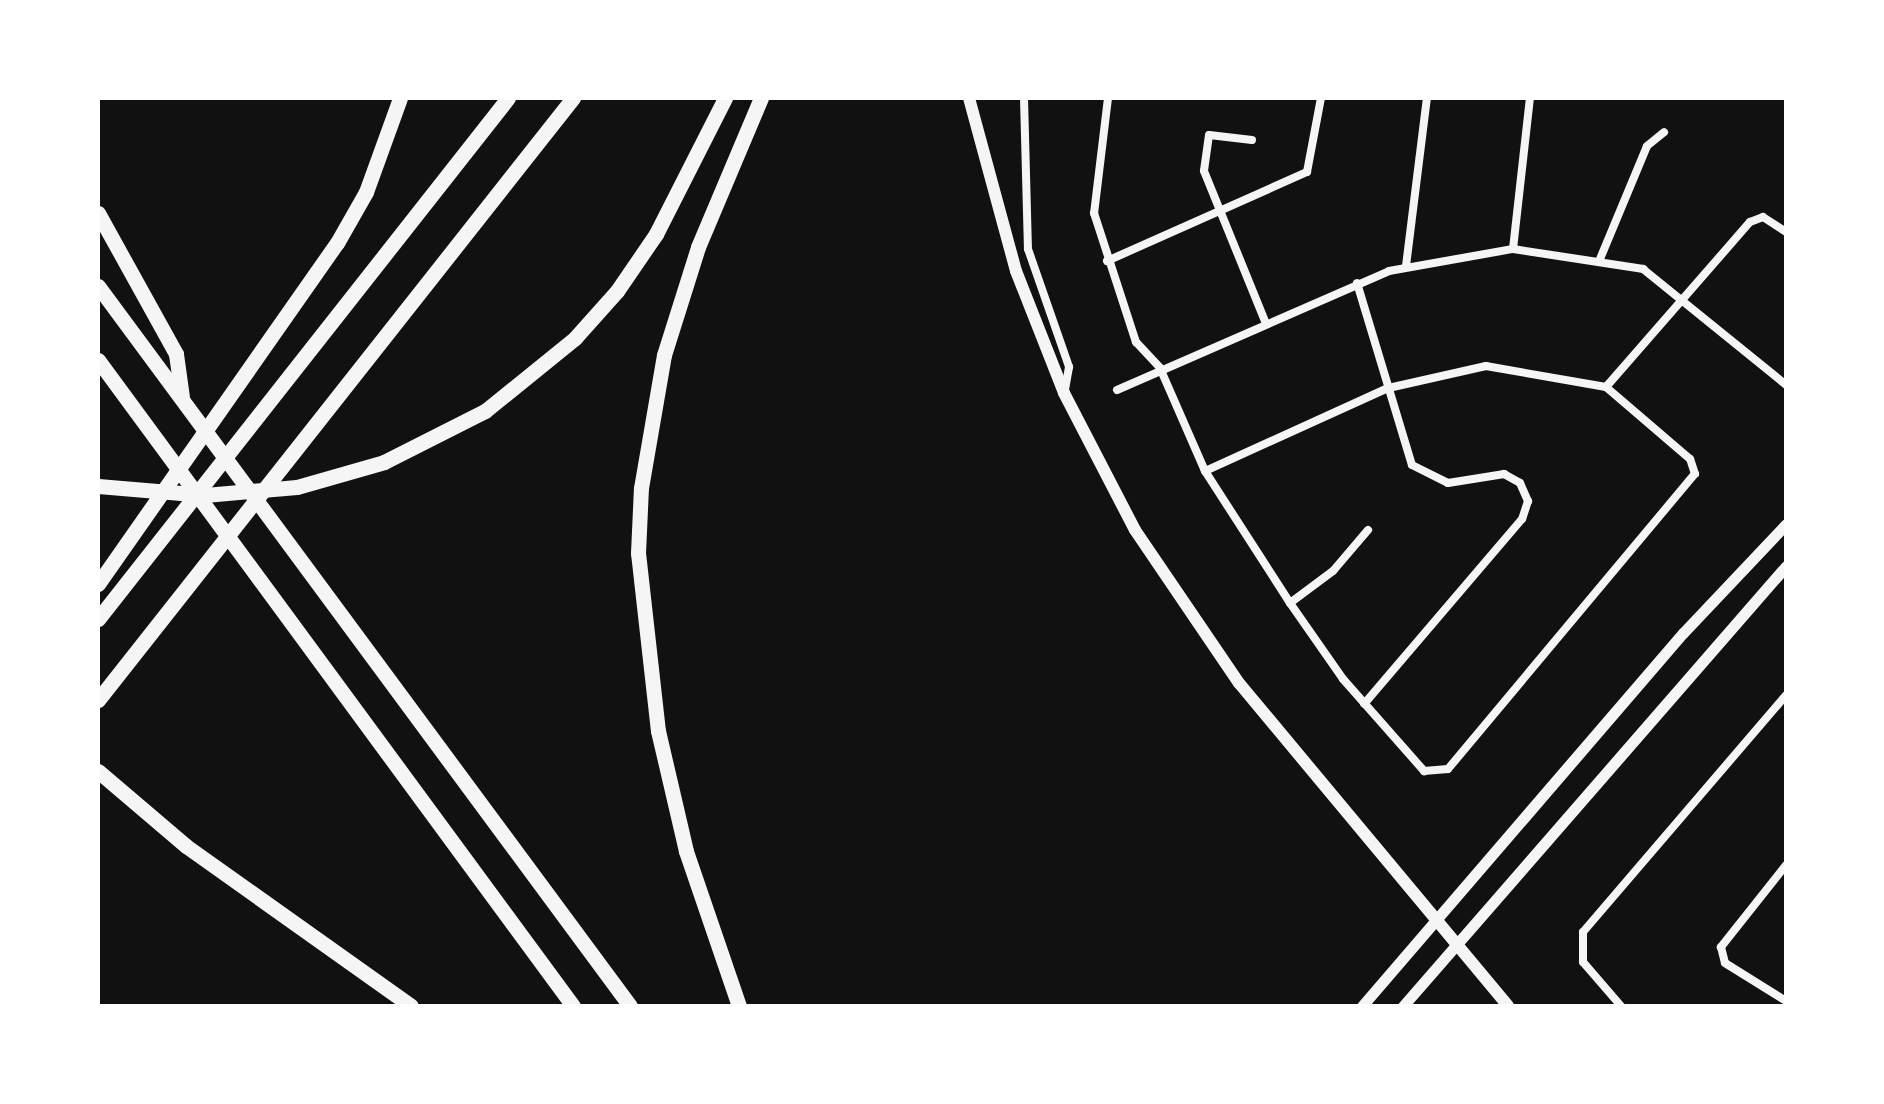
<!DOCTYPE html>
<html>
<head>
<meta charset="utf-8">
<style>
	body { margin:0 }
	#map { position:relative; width:1884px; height:1104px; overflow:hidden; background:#111; font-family:"DejaVu Sans",sans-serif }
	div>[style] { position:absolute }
	.minor>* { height:8px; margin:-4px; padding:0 4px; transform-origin:4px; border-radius:4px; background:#f5f5f5 }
	.secondary>* { height:11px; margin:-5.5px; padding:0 5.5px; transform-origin:5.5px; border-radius:5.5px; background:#f5f5f5 }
	.primary>* { height:12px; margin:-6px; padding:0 6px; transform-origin:6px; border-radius:6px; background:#f5f5f5 }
	.motorway>* { height:15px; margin:-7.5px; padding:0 7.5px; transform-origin:7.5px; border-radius:7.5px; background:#f5f5f5 }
	span { translate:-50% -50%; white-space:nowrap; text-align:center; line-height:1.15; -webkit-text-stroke:9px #fff; paint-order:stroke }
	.frame { position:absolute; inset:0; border:100px solid #fff; pointer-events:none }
</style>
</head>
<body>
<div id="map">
	<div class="minor">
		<div style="left:1024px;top:98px;width:151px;rotate:88.5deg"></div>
		<div style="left:1028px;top:249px;width:125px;rotate:70.8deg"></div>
		<div style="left:1069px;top:367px;width:23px;rotate:100deg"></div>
		<div style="left:1108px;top:98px;width:116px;rotate:96.9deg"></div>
		<div style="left:1094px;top:213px;width:136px;rotate:72deg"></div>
		<div style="left:1136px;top:342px;width:35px;rotate:47deg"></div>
		<div style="left:1160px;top:368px;width:112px;rotate:66.4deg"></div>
		<div style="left:1205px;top:471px;width:157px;rotate:57.2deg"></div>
		<div style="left:1290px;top:603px;width:93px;rotate:55.1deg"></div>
		<div style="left:1343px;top:679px;width:123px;rotate:48.6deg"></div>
		<div style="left:1424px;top:771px;width:24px;rotate:-5deg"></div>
		<div style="left:1448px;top:769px;width:385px;rotate:-50.1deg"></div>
		<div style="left:1695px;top:474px;width:16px;rotate:-108deg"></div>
		<div style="left:1690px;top:459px;width:111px;rotate:-139.4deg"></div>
		<div style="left:1606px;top:387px;width:122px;rotate:-170.1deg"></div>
		<div style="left:1486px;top:366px;width:100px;rotate:167.3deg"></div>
		<div style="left:1388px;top:388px;width:201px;rotate:155.6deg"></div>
		<div style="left:1252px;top:140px;width:43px;rotate:-173.4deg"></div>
		<div style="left:1209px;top:135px;width:36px;rotate:98deg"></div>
		<div style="left:1204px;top:171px;width:162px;rotate:67.9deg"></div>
		<div style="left:1513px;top:249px;width:152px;rotate:-83.6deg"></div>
		<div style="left:1600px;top:259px;width:122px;rotate:-67.4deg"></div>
		<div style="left:1647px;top:146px;width:22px;rotate:-39deg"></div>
		<div style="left:1107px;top:261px;width:219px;rotate:-24deg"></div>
		<div style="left:1307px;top:172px;width:75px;rotate:-79.3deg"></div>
		<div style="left:1406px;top:266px;width:169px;rotate:-82.9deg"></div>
		<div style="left:1357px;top:283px;width:190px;rotate:73.2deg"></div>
		<div style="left:1412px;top:465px;width:40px;rotate:26.6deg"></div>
		<div style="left:1448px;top:483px;width:57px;rotate:-9.1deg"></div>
		<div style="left:1504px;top:474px;width:18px;rotate:29deg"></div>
		<div style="left:1520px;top:483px;width:20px;rotate:66deg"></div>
		<div style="left:1528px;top:501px;width:19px;rotate:108deg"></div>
		<div style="left:1522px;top:519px;width:243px;rotate:130.5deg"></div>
		<div style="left:1606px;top:387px;width:219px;rotate:-48.9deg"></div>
		<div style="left:1750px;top:222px;width:14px;rotate:-21deg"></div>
		<div style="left:1763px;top:217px;width:27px;rotate:33deg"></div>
		<div style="left:1117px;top:390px;width:297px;rotate:-23.6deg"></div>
		<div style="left:1389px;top:271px;width:126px;rotate:-10.1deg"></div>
		<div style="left:1513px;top:249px;width:132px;rotate:8.7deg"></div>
		<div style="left:1643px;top:269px;width:184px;rotate:39deg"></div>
		<div style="left:1290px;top:603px;width:54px;rotate:-36.7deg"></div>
		<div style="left:1333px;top:571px;width:54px;rotate:-49.5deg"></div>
		<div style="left:1786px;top:865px;width:105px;rotate:128.4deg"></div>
		<div style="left:1721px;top:947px;width:16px;rotate:76deg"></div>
		<div style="left:1725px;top:963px;width:72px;rotate:31.9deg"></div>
		<div style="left:1621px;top:1006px;width:58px;rotate:-130.8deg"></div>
		<div style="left:1583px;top:962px;width:30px;rotate:-90deg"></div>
		<div style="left:1583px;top:932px;width:312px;rotate:-49.4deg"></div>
	</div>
	<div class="secondary">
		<div style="left:1362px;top:1006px;width:492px;rotate:-49.3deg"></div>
		<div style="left:1683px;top:633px;width:150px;rotate:-46.6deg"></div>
		<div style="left:1403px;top:1006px;width:583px;rotate:-48.96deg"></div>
	</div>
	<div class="primary">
		<div style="left:969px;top:98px;width:179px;rotate:74.8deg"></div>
		<div style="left:1016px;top:271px;width:131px;rotate:68.5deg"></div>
		<div style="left:1064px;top:393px;width:154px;rotate:62.6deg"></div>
		<div style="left:1135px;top:530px;width:185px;rotate:55.8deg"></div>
		<div style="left:1239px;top:683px;width:420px;rotate:50.2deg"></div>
	</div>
	<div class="motorway">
		<div style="left:98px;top:213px;width:161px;rotate:61deg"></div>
		<div style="left:176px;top:354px;width:43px;rotate:82.1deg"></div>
		<div style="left:98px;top:286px;width:895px;rotate:53.54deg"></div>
		<div style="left:98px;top:360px;width:802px;rotate:53.67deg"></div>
		<div style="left:98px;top:486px;width:107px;rotate:4.8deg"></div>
		<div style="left:205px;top:495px;width:92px;rotate:-5deg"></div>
		<div style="left:297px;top:487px;width:91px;rotate:-16deg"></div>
		<div style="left:384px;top:462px;width:113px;rotate:-26.8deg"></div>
		<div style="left:485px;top:411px;width:116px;rotate:-39deg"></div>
		<div style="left:575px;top:338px;width:63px;rotate:-48.2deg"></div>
		<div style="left:617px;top:291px;width:69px;rotate:-55.6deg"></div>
		<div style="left:656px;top:234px;width:153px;rotate:-63.1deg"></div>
		<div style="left:98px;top:584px;width:416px;rotate:-55deg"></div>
		<div style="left:337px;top:243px;width:59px;rotate:-60.4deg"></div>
		<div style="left:366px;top:192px;width:100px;rotate:-70.1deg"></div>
		<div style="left:98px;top:619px;width:663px;rotate:-51.8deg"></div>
		<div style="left:98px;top:700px;width:767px;rotate:-51.73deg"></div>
		<div style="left:98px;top:771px;width:116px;rotate:40.4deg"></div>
		<div style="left:186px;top:846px;width:276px;rotate:35.4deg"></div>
		<div style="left:739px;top:1006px;width:164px;rotate:-108.9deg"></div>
		<div style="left:686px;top:851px;width:123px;rotate:-103.1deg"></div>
		<div style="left:658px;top:731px;width:179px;rotate:-96.4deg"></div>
		<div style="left:638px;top:553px;width:65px;rotate:-87.4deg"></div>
		<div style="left:641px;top:488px;width:135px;rotate:-80.2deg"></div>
		<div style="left:664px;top:355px;width:113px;rotate:-72.5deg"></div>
		<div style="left:698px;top:247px;width:162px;rotate:-67.1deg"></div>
	</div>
	<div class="frame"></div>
</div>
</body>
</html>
